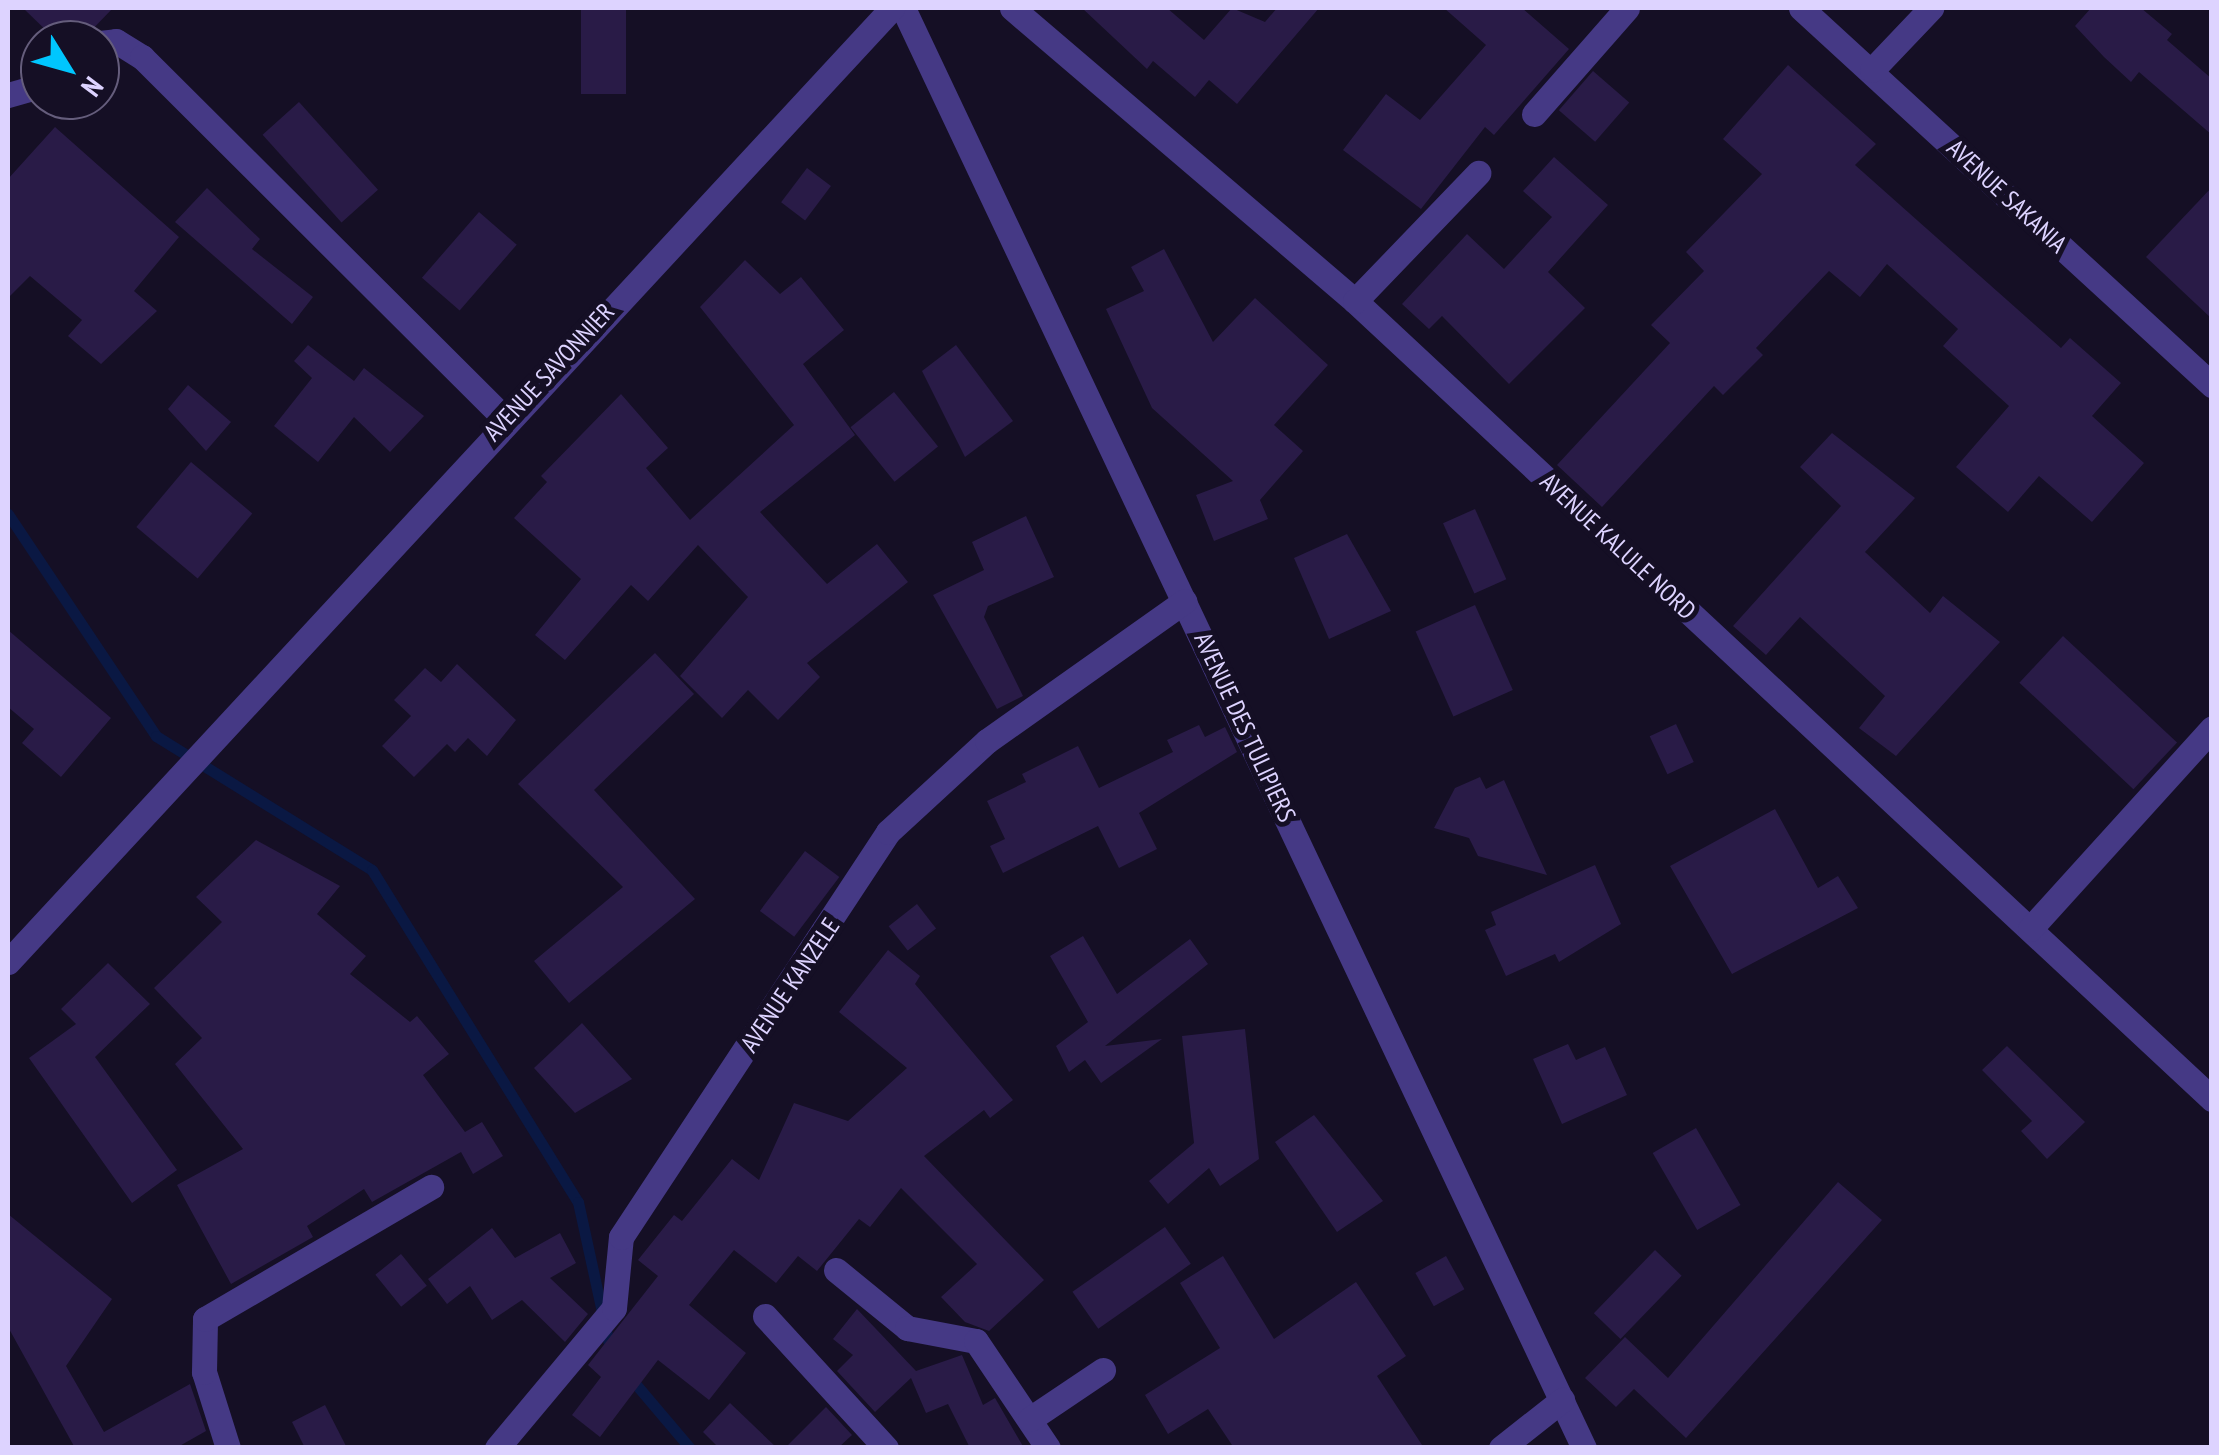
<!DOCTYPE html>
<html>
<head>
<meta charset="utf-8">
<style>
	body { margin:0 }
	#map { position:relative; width:2219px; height:1455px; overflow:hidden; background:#150f25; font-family:"PT Sans Narrow",sans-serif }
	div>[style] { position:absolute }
	.stream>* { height:11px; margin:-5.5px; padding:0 5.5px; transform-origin:5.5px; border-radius:5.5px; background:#0a1843 }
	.building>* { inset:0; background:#291b47; transform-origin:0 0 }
	.minor>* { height:25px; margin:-12.5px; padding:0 12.5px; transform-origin:12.5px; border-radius:12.5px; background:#453985 }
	span { translate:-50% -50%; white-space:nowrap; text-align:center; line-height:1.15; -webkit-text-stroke:10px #150f25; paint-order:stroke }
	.street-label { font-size:25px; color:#ddd3ff }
	.frame { position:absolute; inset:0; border:10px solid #ddd3ff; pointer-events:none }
	.north { position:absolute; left:20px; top:20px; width:100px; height:100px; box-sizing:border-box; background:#150f25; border:2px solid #655d7c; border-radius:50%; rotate:127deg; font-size:28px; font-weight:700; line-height:40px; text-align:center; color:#ddd3ff }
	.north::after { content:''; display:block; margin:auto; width:35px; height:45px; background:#00c6fe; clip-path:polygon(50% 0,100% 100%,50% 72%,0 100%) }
</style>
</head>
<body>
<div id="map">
	<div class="stream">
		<div style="left:8px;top:514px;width:267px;rotate:56.3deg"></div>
		<div style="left:156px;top:736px;width:254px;rotate:31.8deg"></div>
		<div style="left:372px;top:870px;width:391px;rotate:58.2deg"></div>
		<div style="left:578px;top:1202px;width:155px;rotate:77.7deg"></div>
		<div style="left:628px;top:1375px;width:96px;rotate:49.7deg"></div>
	</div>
	<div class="building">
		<div style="clip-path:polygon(23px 8px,113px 8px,82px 40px,56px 40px)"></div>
		<div style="left:581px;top:8px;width:45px;height:86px"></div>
		<div style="clip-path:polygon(1082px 8px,1167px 8px,1204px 40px,1232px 8px,1265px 22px,1277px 8px,1319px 8px,1237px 104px,1209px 80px,1195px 97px,1153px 61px,1147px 69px)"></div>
		<div style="clip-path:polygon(1444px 8px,1522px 8px,1569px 49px,1494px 135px,1485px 127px,1421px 209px,1343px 150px,1386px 94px,1420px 120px,1486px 45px)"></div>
		<div style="clip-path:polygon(2091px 8px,2141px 8px,2172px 34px,2167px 40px,2212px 79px,2212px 135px,2139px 72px,2131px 82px,2104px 57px,2075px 26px)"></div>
		<div style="clip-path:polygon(1788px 65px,1876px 144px,1855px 165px,2061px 348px,2070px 338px,2121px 383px,2092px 416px,2144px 463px,2092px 522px,2039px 476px,2008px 512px,1956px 467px,2009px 406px,1943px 346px,1958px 329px,1887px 264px,1860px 297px,1829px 271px,1756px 348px,1763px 355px,1723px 395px,1714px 386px,1602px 507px,1557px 465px,1670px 343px,1651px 325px,1704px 271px,1686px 252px,1762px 174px,1723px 139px)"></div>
		<div style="left:1593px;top:71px;width:48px;height:52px;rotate:41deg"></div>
		<div style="left:299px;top:102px;width:118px;height:49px;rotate:48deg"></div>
		<div style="clip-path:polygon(55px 127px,179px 237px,134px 291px,157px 311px,101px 364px,68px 336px,82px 320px,30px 276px,8px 298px,8px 179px)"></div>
		<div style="clip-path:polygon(1554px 157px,1608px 205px,1548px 272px,1585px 308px,1509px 384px,1442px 316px,1429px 329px,1402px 304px,1467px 234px,1504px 269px,1552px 217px,1523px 191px)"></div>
		<div style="left:807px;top:168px;width:30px;height:43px;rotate:37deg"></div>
		<div style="clip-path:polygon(2212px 187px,2212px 319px,2146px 257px)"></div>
		<div style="clip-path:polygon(207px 188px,260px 239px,252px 249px,313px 297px,292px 324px,175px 222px)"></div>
		<div style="left:479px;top:212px;width:50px;height:87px;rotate:41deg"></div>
		<div style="clip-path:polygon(1164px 249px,1213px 342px,1255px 298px,1328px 365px,1274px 425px,1303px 451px,1260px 500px,1268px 519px,1214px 541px,1196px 495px,1233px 481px,1152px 408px,1106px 309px,1144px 291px,1131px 267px)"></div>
		<div style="clip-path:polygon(745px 260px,780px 294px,801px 277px,844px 330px,803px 364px,855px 435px,760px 512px,827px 584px,877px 544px,908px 582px,807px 663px,820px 677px,778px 720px,748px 690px,722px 718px,680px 676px,748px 597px,698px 545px,648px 601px,631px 585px,565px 660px,535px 635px,581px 579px,514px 518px,547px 482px,541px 476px,621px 394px,668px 448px,646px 468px,690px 520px,794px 425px,700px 307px)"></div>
		<div style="clip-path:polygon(308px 345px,354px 381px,364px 368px,424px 416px,390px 452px,354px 417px,318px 462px,274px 426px,312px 378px,294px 361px)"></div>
		<div style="clip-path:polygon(956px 345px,1013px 421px,965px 457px,922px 371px)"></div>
		<div style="clip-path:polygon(188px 385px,231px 422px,206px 451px,168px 409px)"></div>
		<div style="left:894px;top:392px;width:70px;height:56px;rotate:51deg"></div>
		<div style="clip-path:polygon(1832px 433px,1915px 498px,1865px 552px,1930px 613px,1943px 596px,2000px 642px,1896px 756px,1859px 728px,1885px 696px,1800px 617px,1766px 655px,1733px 626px,1841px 506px,1800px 467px)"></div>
		<div style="left:191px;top:462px;width:80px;height:85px;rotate:40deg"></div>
		<div style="left:1475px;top:509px;width:77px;height:35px;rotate:66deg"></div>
		<div style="clip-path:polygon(1026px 516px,1054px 577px,988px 606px,984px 617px,1023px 696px,997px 709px,933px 595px,984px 570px,972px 542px)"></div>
		<div style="clip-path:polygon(1347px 534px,1391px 611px,1329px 639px,1294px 558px)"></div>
		<div style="left:1475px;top:605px;width:93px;height:65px;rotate:66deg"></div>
		<div style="clip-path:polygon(8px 630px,111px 718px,61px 777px,22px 743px,34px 729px,8px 707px)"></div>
		<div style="left:2063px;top:636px;width:156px;height:64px;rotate:43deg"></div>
		<div style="clip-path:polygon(655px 653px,694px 694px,594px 790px,695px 899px,569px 1003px,534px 961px,623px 887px,518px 784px)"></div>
		<div style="clip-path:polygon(457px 664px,516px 720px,487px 756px,468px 738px,455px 752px,447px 744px,414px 777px,382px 746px,411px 716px,394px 700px,425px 668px,441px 682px)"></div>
		<div style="left:1676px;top:724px;width:42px;height:29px;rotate:65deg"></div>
		<div style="clip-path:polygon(1199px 725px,1205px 737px,1225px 727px,1237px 752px,1139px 813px,1157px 849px,1119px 868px,1098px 826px,1003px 873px,990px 846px,1005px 839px,987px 801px,1026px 782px,1022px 774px,1078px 746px,1099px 788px,1173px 752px,1167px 740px)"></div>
		<div style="clip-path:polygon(1480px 777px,1486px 789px,1504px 780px,1547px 875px,1478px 856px,1469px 838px,1434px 828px,1455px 788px)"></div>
		<div style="clip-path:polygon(1775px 809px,1818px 888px,1838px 876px,1858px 908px,1732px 974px,1670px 866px)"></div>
		<div style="clip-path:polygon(256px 840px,340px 886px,317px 914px,366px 956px,350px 974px,410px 1022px,417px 1016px,449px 1054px,423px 1075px,465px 1132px,482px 1122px,503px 1156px,473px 1174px,461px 1152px,372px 1202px,364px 1189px,307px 1226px,313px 1237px,231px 1284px,177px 1185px,243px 1149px,175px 1064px,202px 1038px,154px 988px,222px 922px,196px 897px)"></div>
		<div style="left:805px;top:851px;width:43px;height:75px;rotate:37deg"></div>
		<div style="clip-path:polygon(1595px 865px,1621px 924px,1559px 962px,1555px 954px,1506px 976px,1485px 930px,1496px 925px,1491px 912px)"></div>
		<div style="left:917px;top:904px;width:31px;height:36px;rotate:52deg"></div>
		<div style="clip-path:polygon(1083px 936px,1117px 994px,1190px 939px,1208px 964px,1105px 1046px,1162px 1039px,1101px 1083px,1085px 1060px,1069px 1072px,1056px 1046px,1088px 1022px,1050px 956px)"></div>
		<div style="clip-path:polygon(888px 950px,920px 976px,915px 984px,1013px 1100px,990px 1118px,984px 1110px,924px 1156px,1044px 1280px,989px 1331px,965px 1322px,941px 1297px,977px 1264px,901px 1188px,870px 1227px,859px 1219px,817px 1271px,798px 1256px,776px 1283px,734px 1250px,689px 1305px,746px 1353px,709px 1400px,658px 1360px,600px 1437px,572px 1415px,601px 1377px,588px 1365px,658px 1276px,638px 1260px,674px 1215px,682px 1221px,732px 1159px,759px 1180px,794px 1103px,848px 1121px,907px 1068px,839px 1012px)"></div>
		<div style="clip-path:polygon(108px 963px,150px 1004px,95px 1057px,177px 1170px,132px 1203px,29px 1058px,76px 1024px,61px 1009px)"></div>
		<div style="clip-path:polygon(582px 1023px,632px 1079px,575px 1113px,534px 1068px)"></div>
		<div style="clip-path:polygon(1245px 1029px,1259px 1159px,1220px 1186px,1209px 1168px,1168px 1204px,1149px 1181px,1194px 1143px,1182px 1036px)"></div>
		<div style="clip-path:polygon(1568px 1044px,1576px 1060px,1605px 1047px,1627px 1095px,1562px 1124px,1533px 1059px)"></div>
		<div style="clip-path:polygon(2007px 1046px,2085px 1122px,2047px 1159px,2021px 1131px,2032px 1121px,1982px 1070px)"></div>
		<div style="clip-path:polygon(1314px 1115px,1383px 1201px,1337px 1232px,1275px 1142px)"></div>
		<div style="left:1696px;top:1128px;width:89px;height:50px;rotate:60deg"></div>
		<div style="clip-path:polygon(1838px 1182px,1882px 1220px,1686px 1438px,1634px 1389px,1616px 1407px,1585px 1378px,1625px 1337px,1668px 1378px)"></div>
		<div style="clip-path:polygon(8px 1214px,112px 1299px,66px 1366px,104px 1432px,190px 1384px,206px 1431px,176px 1448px,75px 1448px,8px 1327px)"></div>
		<div style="left:1165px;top:1227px;width:45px;height:113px;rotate:55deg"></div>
		<div style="clip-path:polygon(492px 1228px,515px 1258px,560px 1233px,576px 1263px,550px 1278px,588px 1314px,565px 1342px,522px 1300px,492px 1320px,470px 1286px,447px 1304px,428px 1279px)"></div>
		<div style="left:1655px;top:1250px;width:37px;height:88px;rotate:44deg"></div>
		<div style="left:401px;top:1254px;width:41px;height:33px;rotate:51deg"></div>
		<div style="clip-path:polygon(1223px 1256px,1274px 1339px,1356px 1282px,1406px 1356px,1377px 1376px,1424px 1448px,1234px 1448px,1208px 1409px,1168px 1434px,1145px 1395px,1220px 1348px,1180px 1283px)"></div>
		<div style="left:1446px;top:1256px;width:38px;height:35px;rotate:61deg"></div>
		<div style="clip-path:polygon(857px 1309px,916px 1371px,962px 1355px,983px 1405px,995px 1398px,1024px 1448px,970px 1448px,948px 1404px,926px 1413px,911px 1378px,875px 1412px,837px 1371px,853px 1355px,833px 1339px)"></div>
		<div style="clip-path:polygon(730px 1403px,777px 1448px,719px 1448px,703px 1432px)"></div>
		<div style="clip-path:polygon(325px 1405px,347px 1448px,305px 1448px,292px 1422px)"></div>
		<div style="clip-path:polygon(826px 1407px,852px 1435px,838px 1448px,785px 1448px)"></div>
	</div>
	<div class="minor">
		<div style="left:903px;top:8px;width:1593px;rotate:64.69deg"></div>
		<div style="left:1012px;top:8px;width:451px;rotate:40.5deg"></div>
		<div style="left:1355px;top:301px;width:1171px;rotate:42.96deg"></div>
		<div style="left:1801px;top:8px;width:558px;rotate:42.53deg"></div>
		<div style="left:100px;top:43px;width:16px;rotate:-7deg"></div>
		<div style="left:116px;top:41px;width:31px;rotate:32deg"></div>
		<div style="left:142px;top:57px;width:513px;rotate:44.92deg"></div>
		<div style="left:1872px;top:70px;width:86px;rotate:-46.4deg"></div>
		<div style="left:8px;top:95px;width:33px;rotate:-16deg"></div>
		<div style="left:1534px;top:114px;width:141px;rotate:-48.7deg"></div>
		<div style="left:1355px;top:301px;width:178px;rotate:-46.1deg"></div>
		<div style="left:2030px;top:929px;width:271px;rotate:-47.8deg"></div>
		<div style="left:8px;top:962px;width:1301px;rotate:-47.18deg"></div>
		<div style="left:836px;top:1270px;width:92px;rotate:39.2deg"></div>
		<div style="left:907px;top:1328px;width:70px;rotate:10.7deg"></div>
		<div style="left:976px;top:1341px;width:129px;rotate:56.1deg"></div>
		<div style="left:765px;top:1316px;width:179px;rotate:47.5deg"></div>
		<div style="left:1030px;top:1419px;width:88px;rotate:-33.9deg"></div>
		<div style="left:228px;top:1448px;width:80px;rotate:-107.5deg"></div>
		<div style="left:204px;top:1372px;width:53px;rotate:-88.9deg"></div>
		<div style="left:205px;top:1319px;width:262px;rotate:-30.3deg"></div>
		<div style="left:497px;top:1448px;width:182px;rotate:-50.1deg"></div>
		<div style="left:614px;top:1308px;width:71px;rotate:-84.4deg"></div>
		<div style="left:621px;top:1237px;width:485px;rotate:-56.6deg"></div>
		<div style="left:888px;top:832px;width:134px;rotate:-42.6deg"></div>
		<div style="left:987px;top:741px;width:242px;rotate:-35.3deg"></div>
		<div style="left:1501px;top:1448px;width:78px;rotate:-38.2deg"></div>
	</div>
	<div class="street-label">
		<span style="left:2007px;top:196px;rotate:43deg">AVENUE SAKANIA</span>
		<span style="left:549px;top:372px;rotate:-47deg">AVENUE SAVONNIER</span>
		<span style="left:1618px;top:546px;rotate:43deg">AVENUE KALULE NORD</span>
		<span style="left:1245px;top:727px;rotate:65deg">AVENUE DES TULIPIERS</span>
		<span style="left:790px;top:985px;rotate:-56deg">AVENUE KANZELE</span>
	</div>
	<div class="frame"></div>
	<div class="north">N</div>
</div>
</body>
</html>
